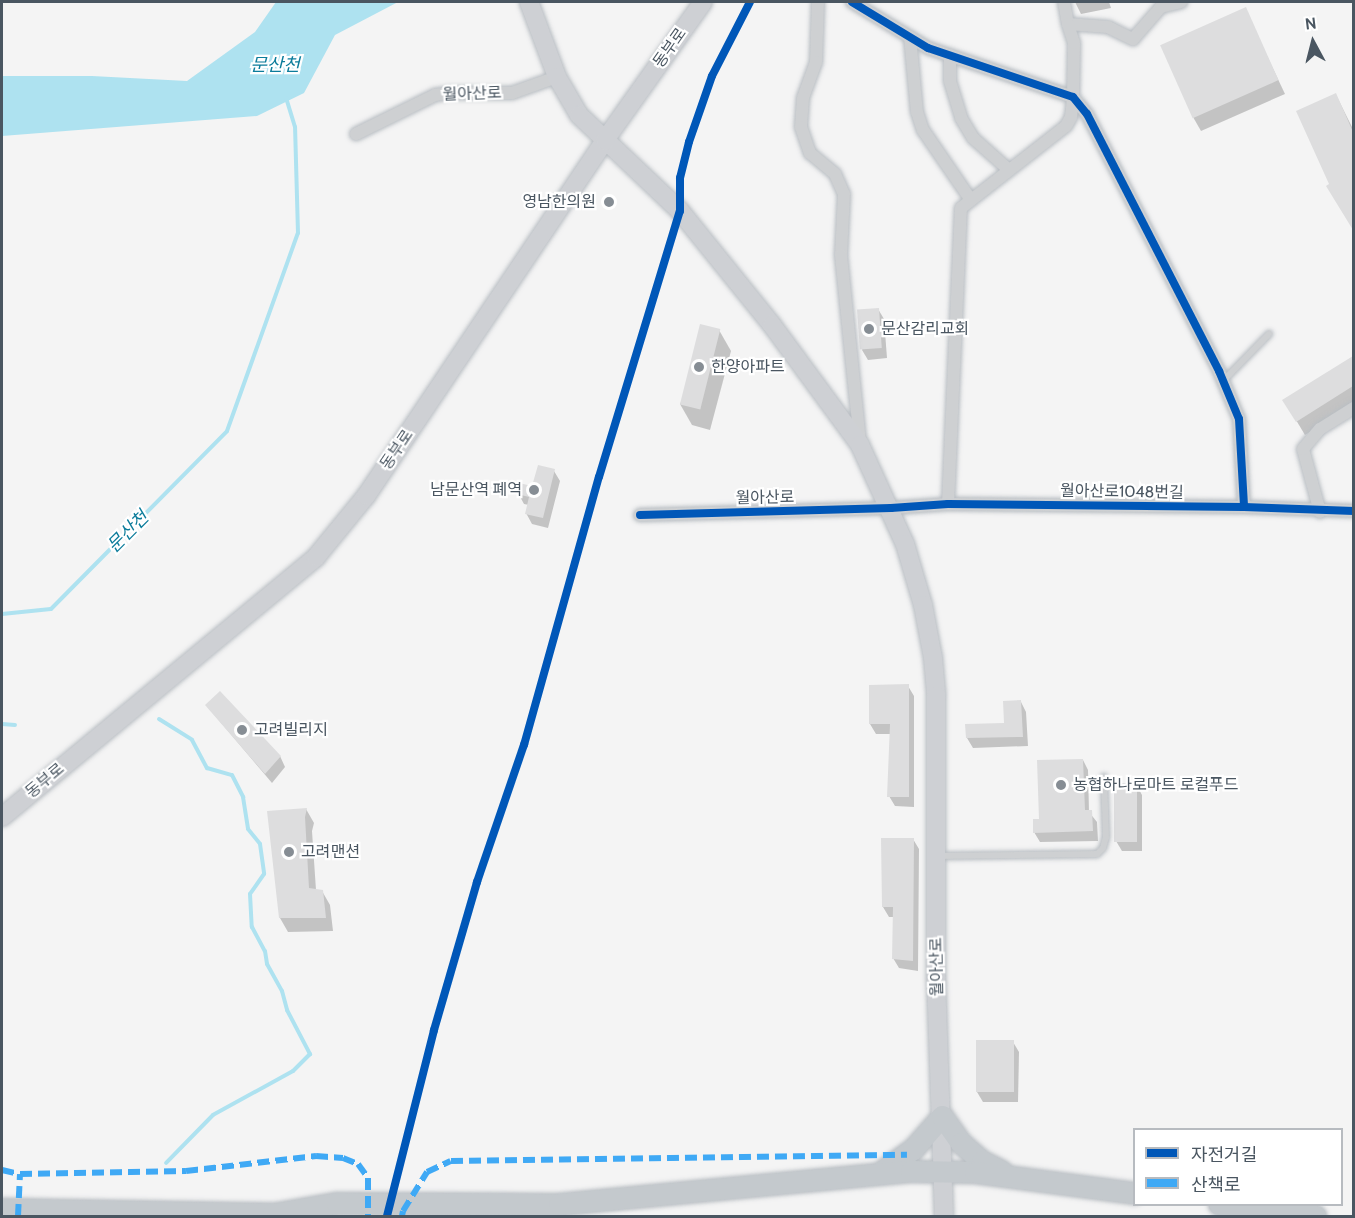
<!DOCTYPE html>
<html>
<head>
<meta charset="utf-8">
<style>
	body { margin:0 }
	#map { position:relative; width:1355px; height:1218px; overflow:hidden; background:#f4f4f4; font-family:Cabin,"Noto Sans KR",sans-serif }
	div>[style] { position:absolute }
	.water>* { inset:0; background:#aee2f0 }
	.shadow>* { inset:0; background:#0003 }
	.stream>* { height:4px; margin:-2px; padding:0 2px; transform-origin:2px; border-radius:2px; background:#aee2f0 }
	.building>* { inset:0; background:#ddddde; transform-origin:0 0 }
	.roads { filter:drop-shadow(0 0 2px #b9bec3) drop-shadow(0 0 2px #b9bec3) }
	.service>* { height:6px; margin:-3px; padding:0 3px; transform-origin:3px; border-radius:3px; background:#ced0d2 }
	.minor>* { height:12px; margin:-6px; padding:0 6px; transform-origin:6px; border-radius:6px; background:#ced0d2 }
	.secondary>* { height:18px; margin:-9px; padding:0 9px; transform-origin:9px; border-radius:9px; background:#ced0d4 }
	.trunk>* { height:21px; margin:-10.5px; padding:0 10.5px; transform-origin:10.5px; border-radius:10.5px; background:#c4c9cd }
	.quiet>* { height:6px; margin-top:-3px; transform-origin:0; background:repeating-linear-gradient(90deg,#3fa9f5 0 12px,transparent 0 18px) }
	.cycleway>* { height:8px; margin:-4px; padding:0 4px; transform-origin:4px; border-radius:4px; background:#0057b8 }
	.dots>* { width:16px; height:16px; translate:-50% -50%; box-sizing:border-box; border:3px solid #fff; border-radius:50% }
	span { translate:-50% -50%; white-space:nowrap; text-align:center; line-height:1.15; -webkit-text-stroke:4.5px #fff; paint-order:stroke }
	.street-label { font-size:16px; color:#4a5661 }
	.poi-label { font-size:16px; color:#4a5661 }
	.right { translate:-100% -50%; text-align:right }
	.left { translate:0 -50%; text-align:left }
	.water-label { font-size:18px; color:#0c7c9b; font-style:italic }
	.frame { position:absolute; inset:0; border:3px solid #4a5661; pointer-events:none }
	.legend { position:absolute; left:1133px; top:1128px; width:210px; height:78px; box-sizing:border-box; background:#fff; border:2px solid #b7bbc0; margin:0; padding:8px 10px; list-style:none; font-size:18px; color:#4a5661 }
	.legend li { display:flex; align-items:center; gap:12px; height:30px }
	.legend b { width:30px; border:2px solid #b7bbc0 }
	.north { position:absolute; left:1283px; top:12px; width:60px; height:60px; -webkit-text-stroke:4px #fff; paint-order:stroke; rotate:353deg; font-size:16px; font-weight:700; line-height:24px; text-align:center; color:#4a5661 }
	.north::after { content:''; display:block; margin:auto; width:21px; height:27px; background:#4a5661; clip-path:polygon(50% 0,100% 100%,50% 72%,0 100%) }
</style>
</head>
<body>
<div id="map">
	<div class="water">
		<div style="clip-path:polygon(276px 2px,398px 2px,335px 35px,304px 93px,257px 116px,2px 136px,2px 76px,92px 76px,187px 81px,255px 32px)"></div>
	</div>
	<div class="shadow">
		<div style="clip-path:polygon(1075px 2px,1109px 2px,1111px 8px,1081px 14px)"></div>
		<div style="clip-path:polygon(1245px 9px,1285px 94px,1201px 131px,1193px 117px)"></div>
		<div style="clip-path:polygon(1336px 95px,1354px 131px,1354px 228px,1336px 200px,1331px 185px)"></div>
		<div style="clip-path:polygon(878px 309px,884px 319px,887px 358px,868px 360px,862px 350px)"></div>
		<div style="clip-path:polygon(719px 330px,731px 351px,710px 430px,692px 425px,680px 404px)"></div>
		<div style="clip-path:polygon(1354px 357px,1354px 405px,1305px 435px,1284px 400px)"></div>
		<div style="clip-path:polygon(554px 471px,560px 481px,548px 528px,532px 524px,526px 513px,529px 505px,524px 504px,518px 493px,533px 488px)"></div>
		<div style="clip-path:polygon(908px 686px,914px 696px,914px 807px,895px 806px,889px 796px,891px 734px,876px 734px,870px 724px)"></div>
		<div style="clip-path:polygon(1021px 702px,1026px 712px,1028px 746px,973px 748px,967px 738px,967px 725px,1005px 724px)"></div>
		<div style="clip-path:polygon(206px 705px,280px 756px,285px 767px,272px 783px)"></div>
		<div style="clip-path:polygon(1083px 760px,1088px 770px,1089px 812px,1097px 822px,1098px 841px,1040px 842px,1034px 832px,1040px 820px)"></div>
		<div style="clip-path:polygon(1136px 784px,1142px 795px,1142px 851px,1122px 851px,1116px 841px)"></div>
		<div style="clip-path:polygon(306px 809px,314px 823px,312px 831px,316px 890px,322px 891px,330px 905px,333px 931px,288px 932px,280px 918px)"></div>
		<div style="clip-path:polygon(913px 839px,919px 849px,918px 971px,899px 968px,893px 958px,895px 917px,889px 917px,883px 907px)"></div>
		<div style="clip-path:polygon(1013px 1042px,1019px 1052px,1018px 1102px,983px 1102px,977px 1092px)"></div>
	</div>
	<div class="stream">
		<div style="left:2px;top:614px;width:49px;rotate:-5.8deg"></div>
		<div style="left:51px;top:609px;width:250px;rotate:-45.3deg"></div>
		<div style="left:227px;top:431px;width:210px;rotate:-70.3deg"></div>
		<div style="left:298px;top:233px;width:106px;rotate:-91.6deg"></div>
		<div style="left:295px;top:127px;width:30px;rotate:-107deg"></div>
		<div style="left:159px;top:719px;width:39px;rotate:32deg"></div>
		<div style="left:192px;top:740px;width:32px;rotate:62deg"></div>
		<div style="left:207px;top:768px;width:26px;rotate:16deg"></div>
		<div style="left:232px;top:775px;width:25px;rotate:63deg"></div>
		<div style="left:243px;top:797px;width:32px;rotate:81deg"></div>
		<div style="left:248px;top:829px;width:19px;rotate:51deg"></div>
		<div style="left:260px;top:844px;width:30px;rotate:82deg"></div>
		<div style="left:264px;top:874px;width:24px;rotate:125deg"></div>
		<div style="left:250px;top:894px;width:33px;rotate:87deg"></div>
		<div style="left:252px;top:927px;width:27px;rotate:62deg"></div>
		<div style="left:265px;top:951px;width:13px;rotate:81deg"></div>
		<div style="left:267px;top:964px;width:31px;rotate:61deg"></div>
		<div style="left:282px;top:991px;width:20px;rotate:75deg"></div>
		<div style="left:287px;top:1010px;width:50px;rotate:62.4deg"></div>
		<div style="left:310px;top:1054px;width:24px;rotate:135deg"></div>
		<div style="left:293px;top:1071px;width:91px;rotate:151.2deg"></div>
		<div style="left:213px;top:1115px;width:67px;rotate:134.4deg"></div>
		<div style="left:2px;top:724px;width:13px;rotate:4deg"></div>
	</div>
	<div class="building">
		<div style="left:1246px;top:7px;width:80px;height:94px;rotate:66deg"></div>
		<div style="clip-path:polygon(1336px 93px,1353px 132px,1353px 230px,1326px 186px,1329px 184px,1296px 111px)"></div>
		<div style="left:879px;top:308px;width:40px;height:22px;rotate:86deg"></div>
		<div style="left:700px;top:324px;width:21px;height:83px;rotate:14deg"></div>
		<div style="clip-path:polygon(1353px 356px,1353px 386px,1296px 422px,1282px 400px)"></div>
		<div style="clip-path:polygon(538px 465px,555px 469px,543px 518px,525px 514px,529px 497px,517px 494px,519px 483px,532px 486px)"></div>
		<div style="clip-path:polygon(909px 684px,909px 797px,887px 797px,890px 724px,869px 724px,869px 685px)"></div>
		<div style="clip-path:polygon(220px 691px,281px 756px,265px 774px,205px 705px)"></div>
		<div style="clip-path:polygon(1021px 700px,1023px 737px,966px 738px,965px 724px,1004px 723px,1003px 701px)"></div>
		<div style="clip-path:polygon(1083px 759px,1085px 810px,1092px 810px,1093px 831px,1033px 833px,1033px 819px,1039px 819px,1037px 760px)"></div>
		<div style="left:1114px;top:783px;width:23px;height:59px"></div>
		<div style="clip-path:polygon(307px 808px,305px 817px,309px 888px,323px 890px,326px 918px,279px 918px,267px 811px)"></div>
		<div style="clip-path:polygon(881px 838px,914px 838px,913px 961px,892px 959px,893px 907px,882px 907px)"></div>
		<div style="left:976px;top:1040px;width:38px;height:52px"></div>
	</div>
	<div class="roads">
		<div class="service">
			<div style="left:1223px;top:381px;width:66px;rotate:-45.6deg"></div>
			<div style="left:937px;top:856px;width:160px;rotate:-0.7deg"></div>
			<div style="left:1097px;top:854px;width:8px;rotate:-45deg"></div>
			<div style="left:1103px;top:848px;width:11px;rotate:-75deg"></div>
			<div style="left:1106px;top:837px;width:60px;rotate:-91.9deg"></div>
		</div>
		<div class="minor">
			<div style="left:818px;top:2px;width:60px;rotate:91.9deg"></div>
			<div style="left:816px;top:62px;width:38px;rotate:110deg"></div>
			<div style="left:803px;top:98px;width:29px;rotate:94deg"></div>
			<div style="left:801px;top:127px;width:28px;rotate:71deg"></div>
			<div style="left:810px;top:153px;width:33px;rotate:40deg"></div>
			<div style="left:835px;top:174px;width:22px;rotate:66deg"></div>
			<div style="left:844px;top:194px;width:61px;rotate:92.8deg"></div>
			<div style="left:841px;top:255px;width:189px;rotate:84.2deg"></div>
			<div style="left:852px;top:2px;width:89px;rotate:31.2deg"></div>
			<div style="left:928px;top:48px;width:153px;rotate:18.7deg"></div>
			<div style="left:1073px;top:97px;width:22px;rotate:51deg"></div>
			<div style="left:1087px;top:114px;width:289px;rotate:62.8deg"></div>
			<div style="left:1219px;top:371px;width:52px;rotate:67.4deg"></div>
			<div style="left:1239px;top:419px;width:88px;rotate:86.7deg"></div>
			<div style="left:1064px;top:2px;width:22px;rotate:80deg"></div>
			<div style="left:1068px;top:24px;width:40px;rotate:4.3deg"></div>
			<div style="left:1108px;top:27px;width:28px;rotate:26deg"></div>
			<div style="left:1133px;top:39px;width:43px;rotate:-48.8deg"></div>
			<div style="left:1161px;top:7px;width:21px;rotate:-14deg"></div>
			<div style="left:910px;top:37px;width:75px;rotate:84.7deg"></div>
			<div style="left:917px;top:112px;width:19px;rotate:72deg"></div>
			<div style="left:923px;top:130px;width:85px;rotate:55.6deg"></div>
			<div style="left:950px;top:55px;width:26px;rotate:90deg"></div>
			<div style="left:950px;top:81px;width:39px;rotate:73deg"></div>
			<div style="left:961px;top:118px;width:23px;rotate:59deg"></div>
			<div style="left:973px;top:138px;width:48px;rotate:41.6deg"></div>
			<div style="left:356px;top:134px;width:88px;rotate:-26.3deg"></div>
			<div style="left:435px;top:95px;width:15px;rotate:-8deg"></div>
			<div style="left:450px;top:93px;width:62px"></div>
			<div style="left:512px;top:93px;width:48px;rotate:-19.6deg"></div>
			<div style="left:948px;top:504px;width:296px;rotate:-87.5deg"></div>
			<div style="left:961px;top:208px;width:133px;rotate:-38deg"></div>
			<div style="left:1066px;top:126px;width:10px;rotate:-61deg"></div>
			<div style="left:1071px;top:117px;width:20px;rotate:-84deg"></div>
			<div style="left:1073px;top:97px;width:54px;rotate:-88.9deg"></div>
			<div style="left:1074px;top:43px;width:20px;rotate:-108deg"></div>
			<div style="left:1320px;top:512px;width:65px;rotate:-105.1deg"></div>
			<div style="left:1303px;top:449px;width:26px;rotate:-50deg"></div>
			<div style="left:1320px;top:429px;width:40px;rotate:-32deg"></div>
			<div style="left:640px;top:515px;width:251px;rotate:-1.6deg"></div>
			<div style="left:891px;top:508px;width:57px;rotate:-4deg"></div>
			<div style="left:948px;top:504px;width:296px;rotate:0.6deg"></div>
			<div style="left:1244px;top:507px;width:110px;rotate:2.1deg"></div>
		</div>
		<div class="secondary">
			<div style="left:529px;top:2px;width:80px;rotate:69.5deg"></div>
			<div style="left:557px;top:77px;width:44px;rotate:59.9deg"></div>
			<div style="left:579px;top:115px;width:139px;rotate:43.5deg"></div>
			<div style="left:680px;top:211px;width:146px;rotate:51.1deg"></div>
			<div style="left:772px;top:325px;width:149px;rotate:53.7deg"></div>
			<div style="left:860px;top:445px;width:109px;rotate:65.6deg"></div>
			<div style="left:905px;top:544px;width:64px;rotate:73.6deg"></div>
			<div style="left:923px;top:605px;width:54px;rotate:79.3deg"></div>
			<div style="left:933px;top:658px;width:38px;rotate:85deg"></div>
			<div style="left:936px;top:696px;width:280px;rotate:90deg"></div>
			<div style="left:936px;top:976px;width:240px;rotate:88.1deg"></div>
			<div style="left:2px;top:817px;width:408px;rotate:-39.6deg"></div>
			<div style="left:316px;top:557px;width:79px;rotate:-50.7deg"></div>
			<div style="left:366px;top:496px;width:429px;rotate:-56.1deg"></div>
			<div style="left:605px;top:140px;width:169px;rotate:-54.6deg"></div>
		</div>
		<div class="trunk">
			<div style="left:881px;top:1172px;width:39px;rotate:-36deg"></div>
			<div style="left:913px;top:1149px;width:44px;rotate:-48.7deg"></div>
			<div style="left:942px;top:1116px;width:33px;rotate:55deg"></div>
			<div style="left:961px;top:1143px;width:28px;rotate:41deg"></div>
			<div style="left:982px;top:1161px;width:22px;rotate:27deg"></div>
			<div style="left:1219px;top:1204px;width:97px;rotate:7.1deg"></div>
			<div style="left:2px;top:1209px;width:285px;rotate:1deg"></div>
			<div style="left:273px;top:1214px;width:65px;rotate:-9.8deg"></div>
			<div style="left:337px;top:1203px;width:222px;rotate:0.3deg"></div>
			<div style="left:559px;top:1204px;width:354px;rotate:-5.4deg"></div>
			<div style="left:911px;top:1171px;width:64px;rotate:0.9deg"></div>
			<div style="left:975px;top:1172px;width:160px;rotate:7.5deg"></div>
		</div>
	</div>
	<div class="quiet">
		<div style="left:2px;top:1170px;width:18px;rotate:13deg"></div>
		<div style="left:20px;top:1174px;width:166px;rotate:-1deg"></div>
		<div style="left:186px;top:1171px;width:131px;rotate:-6.6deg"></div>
		<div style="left:316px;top:1156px;width:27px;rotate:4deg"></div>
		<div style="left:343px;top:1158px;width:16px;rotate:22deg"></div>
		<div style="left:358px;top:1164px;width:17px;rotate:54deg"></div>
		<div style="left:368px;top:1178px;width:38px;rotate:90deg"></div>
		<div style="left:18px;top:1216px;width:42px;rotate:-87.3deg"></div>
		<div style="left:402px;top:1216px;width:5px;rotate:-79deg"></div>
		<div style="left:403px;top:1211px;width:46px;rotate:-58.4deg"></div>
		<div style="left:427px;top:1172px;width:26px;rotate:-25deg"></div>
		<div style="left:451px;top:1161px;width:456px;rotate:-0.8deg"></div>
	</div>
	<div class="cycleway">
		<div style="left:852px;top:2px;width:89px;rotate:31.2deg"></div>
		<div style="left:928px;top:48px;width:153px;rotate:18.7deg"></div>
		<div style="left:1073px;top:97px;width:22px;rotate:51deg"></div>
		<div style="left:1087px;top:114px;width:289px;rotate:62.8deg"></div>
		<div style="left:1219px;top:371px;width:52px;rotate:67.4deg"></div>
		<div style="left:1239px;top:419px;width:88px;rotate:86.7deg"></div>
		<div style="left:640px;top:515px;width:251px;rotate:-1.6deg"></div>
		<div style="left:891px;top:508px;width:57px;rotate:-4deg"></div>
		<div style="left:948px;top:504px;width:296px;rotate:0.6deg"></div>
		<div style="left:1244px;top:507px;width:110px;rotate:2.1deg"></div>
		<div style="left:387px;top:1216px;width:192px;rotate:-75.8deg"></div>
		<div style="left:434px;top:1030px;width:154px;rotate:-73.8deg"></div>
		<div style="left:477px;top:882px;width:145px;rotate:-71.1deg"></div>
		<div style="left:524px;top:745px;width:278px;rotate:-74.4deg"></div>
		<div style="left:599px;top:477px;width:278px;rotate:-73.1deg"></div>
		<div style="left:680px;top:211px;width:33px;rotate:-90deg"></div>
		<div style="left:680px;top:178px;width:37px;rotate:-76deg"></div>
		<div style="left:689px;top:142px;width:70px;rotate:-70.8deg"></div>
		<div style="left:712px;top:76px;width:83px;rotate:-62.8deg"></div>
	</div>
	<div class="dots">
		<div style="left:609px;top:202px;background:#868d94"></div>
		<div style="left:869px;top:329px;background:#868d94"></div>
		<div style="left:699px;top:367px;background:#868d94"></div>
		<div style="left:534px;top:490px;background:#868d94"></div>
		<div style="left:242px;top:730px;background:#868d94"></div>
		<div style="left:1061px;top:785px;background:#868d94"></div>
		<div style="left:289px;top:852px;background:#868d94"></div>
	</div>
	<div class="street-label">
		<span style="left:670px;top:48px;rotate:-55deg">동부로</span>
		<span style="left:472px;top:94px;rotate:-2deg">월아산로</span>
		<span style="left:397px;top:450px;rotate:-56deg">동부로</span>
		<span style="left:1122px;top:492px;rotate:1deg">월아산로1048번길</span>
		<span style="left:765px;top:498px;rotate:-1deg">월아산로</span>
		<span style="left:45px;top:781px;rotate:-40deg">동부로</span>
		<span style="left:937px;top:967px;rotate:-91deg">월아산로</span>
	</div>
	<div class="poi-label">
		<span class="right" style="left:596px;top:202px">영남한의원</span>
		<span class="left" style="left:881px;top:329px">문산감리교회</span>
		<span class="left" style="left:711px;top:367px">한양아파트</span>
		<span class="right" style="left:522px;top:490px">남문산역 폐역</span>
		<span class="left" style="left:254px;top:730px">고려빌리지</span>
		<span class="left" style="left:1073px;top:785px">농협하나로마트 로컬푸드</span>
		<span class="left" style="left:301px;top:852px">고려맨션</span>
	</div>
	<div class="water-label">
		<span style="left:275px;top:65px">문산천</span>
		<span style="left:128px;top:532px;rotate:-45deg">문산천</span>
	</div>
	<div class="frame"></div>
	<ul class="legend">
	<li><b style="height:8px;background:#0057b8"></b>자전거길</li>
	<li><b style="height:8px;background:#3fa9f5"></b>산책로</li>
	</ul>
	<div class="north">N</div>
</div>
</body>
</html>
